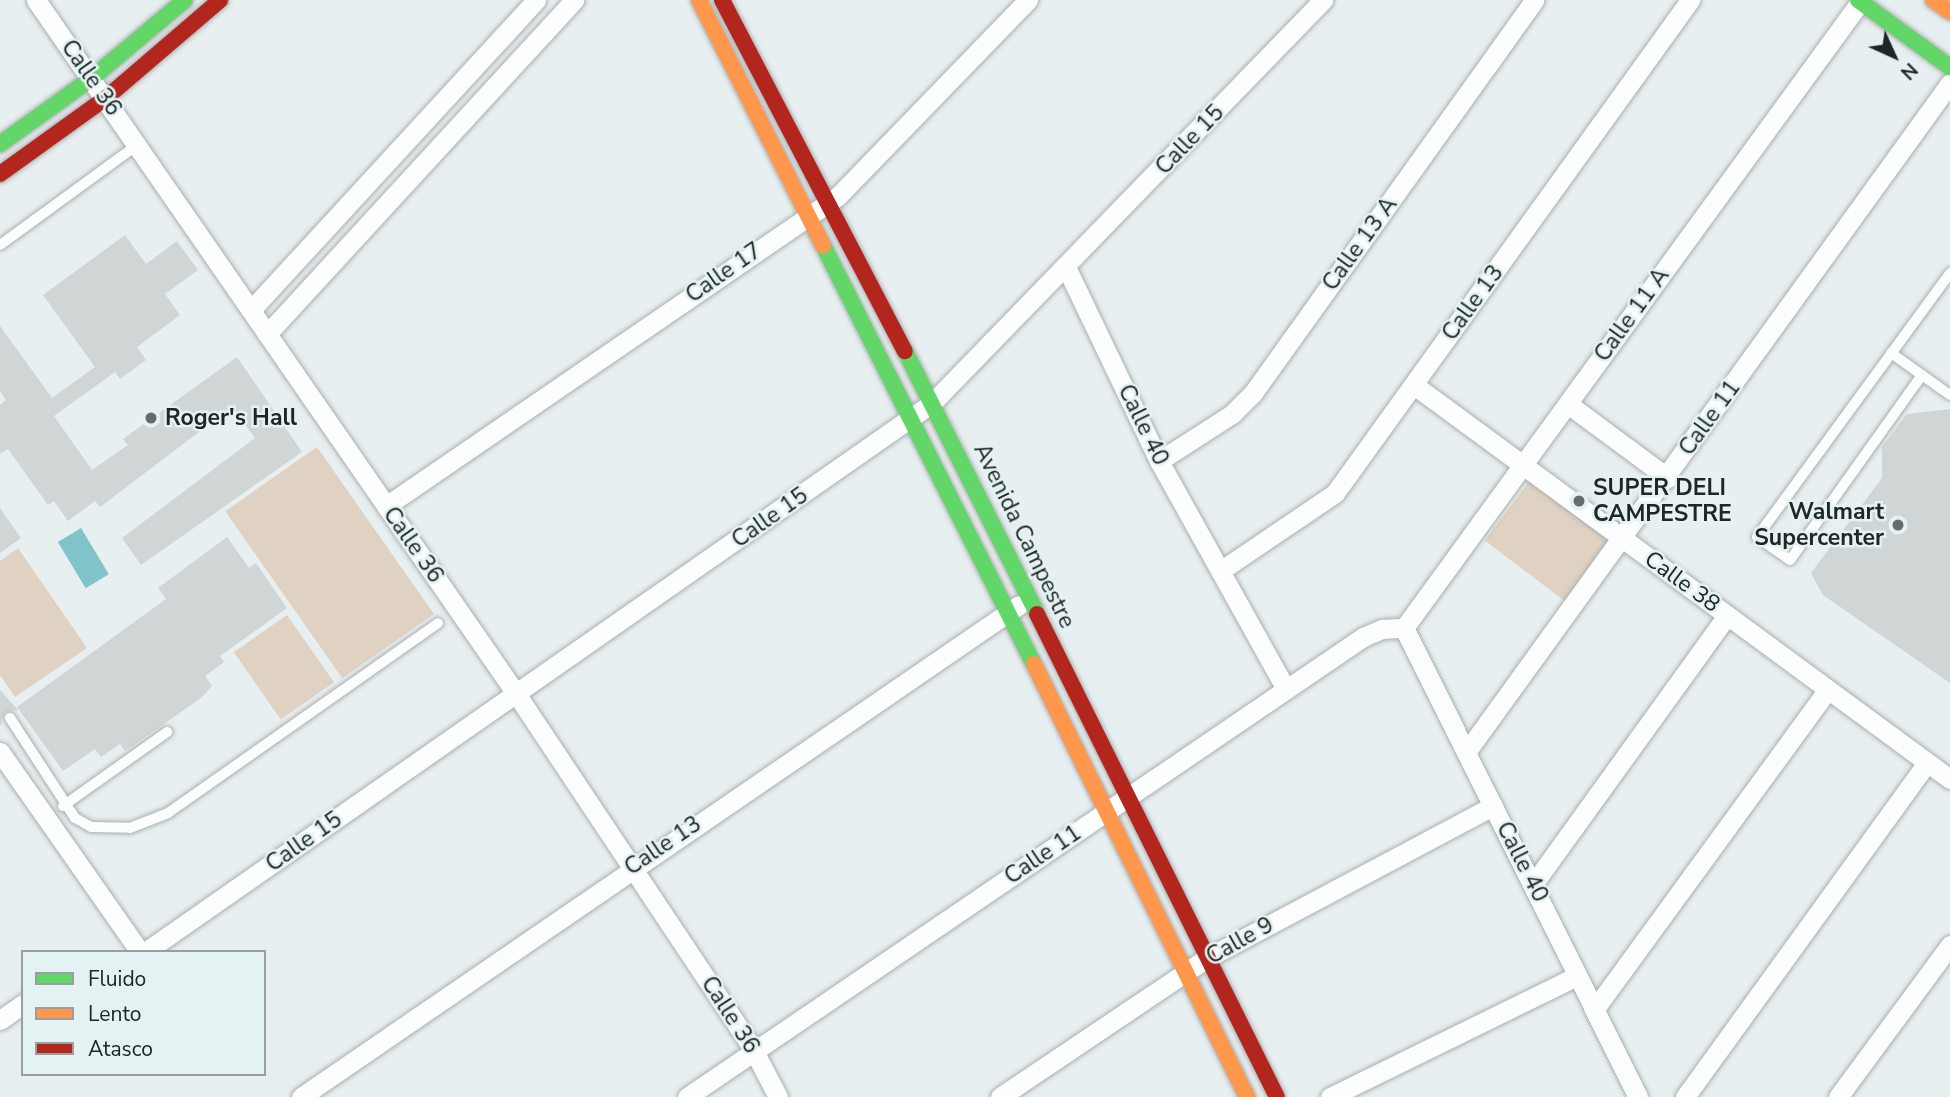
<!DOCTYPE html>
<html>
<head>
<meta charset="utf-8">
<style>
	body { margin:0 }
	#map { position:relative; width:1950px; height:1097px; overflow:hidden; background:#e8eff0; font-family:"Nunito Sans",sans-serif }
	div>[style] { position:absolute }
	.green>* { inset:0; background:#e0d2c2; transform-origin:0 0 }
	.water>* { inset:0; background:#80c4ca; transform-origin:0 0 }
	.building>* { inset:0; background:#d0d5d6 }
	.roads { filter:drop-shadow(0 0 2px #aaafb0) drop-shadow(0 0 2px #aaafb0) }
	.lane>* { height:10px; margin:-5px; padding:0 5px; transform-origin:5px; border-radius:5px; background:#fcfdfd }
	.street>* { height:19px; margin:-9.5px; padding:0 9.5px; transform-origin:9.5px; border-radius:9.5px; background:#fcfdfd }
	.fast>* { height:16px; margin:-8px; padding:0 8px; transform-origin:8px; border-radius:8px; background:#63d668 }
	.slow>* { height:16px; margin:-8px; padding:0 8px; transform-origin:8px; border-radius:8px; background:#ff974d }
	.jam>* { height:16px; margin:-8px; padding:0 8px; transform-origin:8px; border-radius:8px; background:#b3261e }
	.dots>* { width:19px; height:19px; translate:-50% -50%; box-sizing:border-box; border:4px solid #e4f2f3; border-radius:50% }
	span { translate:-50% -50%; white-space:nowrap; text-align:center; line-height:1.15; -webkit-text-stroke:5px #e4f2f3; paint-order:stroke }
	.street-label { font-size:23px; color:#202526 }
	.poi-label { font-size:23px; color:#202526; font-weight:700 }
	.left { translate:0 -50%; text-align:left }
	.right { translate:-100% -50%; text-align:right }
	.legend { position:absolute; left:21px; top:950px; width:245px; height:126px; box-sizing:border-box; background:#e4f2f3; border:2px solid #96a0a1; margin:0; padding:9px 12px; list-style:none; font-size:21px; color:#202526 }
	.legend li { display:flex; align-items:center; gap:14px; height:35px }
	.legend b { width:35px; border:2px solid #96a0a1 }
	.north { position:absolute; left:1859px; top:21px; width:70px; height:70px; -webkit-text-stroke:5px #e4f2f3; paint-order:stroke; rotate:135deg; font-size:19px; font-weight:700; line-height:28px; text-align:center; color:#202526 }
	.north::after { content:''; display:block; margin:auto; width:24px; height:32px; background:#202526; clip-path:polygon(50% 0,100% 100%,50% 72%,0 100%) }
</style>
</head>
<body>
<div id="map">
	<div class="green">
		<div style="left:317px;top:447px;width:204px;height:112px;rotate:55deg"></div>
		<div style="left:1531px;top:479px;width:102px;height:77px;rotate:37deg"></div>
		<div style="clip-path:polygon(18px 548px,87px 648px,15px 697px,0 675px,0 561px)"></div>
		<div style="left:287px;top:615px;width:82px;height:65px;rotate:55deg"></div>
	</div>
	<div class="water">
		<div style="left:81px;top:528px;width:54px;height:27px;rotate:59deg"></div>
	</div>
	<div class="building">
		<div style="clip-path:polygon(125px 235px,146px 264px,177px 241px,198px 270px,165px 294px,180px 315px,137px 347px,146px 360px,120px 379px,115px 372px,54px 416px,92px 470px,128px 445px,123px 439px,237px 357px,302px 452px,141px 565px,122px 538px,255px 438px,232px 407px,100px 507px,95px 501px,68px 521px,54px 501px,48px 505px,8px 449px,0 454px,0 405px,6px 400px,0 391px,0 326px,52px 398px,95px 367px,43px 295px)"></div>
		<div style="clip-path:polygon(1950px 409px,1950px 683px,1823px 595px,1811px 573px,1882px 478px,1882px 447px,1907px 414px)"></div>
		<div style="clip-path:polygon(0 508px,21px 538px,0 553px)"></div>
		<div style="clip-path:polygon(227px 537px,249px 568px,256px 563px,287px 608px,220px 656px,224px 662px,205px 676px,212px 686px,201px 698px,125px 751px,120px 744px,101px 757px,95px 749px,63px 771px,17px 707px,166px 599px,158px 588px)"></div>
		<div style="clip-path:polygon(0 690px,18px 710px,5px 712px,0 727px)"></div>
	</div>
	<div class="roads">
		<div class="lane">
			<div style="left:0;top:245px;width:170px;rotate:-36.1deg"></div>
			<div style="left:1891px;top:353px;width:72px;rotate:35.4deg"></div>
			<div style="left:1922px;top:375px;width:227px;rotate:125.5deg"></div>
			<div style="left:1790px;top:560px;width:40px;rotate:-145.1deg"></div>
			<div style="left:1757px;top:537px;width:327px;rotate:-53.8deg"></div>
			<div style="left:10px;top:718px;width:119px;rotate:57deg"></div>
			<div style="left:75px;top:818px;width:18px;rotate:29deg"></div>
			<div style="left:91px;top:827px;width:39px;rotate:1deg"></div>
			<div style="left:130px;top:828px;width:41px;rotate:-21.5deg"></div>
			<div style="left:168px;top:813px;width:330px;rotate:-35.1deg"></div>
			<div style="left:63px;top:806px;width:128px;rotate:-35.4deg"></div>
		</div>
		<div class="street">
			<div style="left:36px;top:0;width:845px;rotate:55.31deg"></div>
			<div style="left:517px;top:695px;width:428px;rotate:56.3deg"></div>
			<div style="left:754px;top:1051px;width:52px;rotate:62.4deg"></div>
			<div style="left:1067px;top:269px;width:213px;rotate:64.4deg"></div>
			<div style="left:1159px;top:461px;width:261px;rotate:60.9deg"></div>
			<div style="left:251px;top:310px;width:421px;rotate:-47.4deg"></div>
			<div style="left:267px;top:334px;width:454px;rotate:-47.4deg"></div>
			<div style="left:1414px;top:385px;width:665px;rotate:36.32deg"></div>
			<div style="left:1568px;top:404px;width:124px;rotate:36.5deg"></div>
			<div style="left:1159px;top:461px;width:87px;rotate:-32.8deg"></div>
			<div style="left:1232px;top:414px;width:30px;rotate:-45deg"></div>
			<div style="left:1253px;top:393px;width:483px;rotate:-54.4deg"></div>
			<div style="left:386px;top:506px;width:548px;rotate:-34.44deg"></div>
			<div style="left:838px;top:196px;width:273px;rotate:-45.9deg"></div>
			<div style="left:1220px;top:571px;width:139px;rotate:-34.1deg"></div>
			<div style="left:1335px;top:493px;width:608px;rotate:-54.24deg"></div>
			<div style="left:1404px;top:628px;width:774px;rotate:-53.93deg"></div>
			<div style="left:1404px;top:628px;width:524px;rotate:63.48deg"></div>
			<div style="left:1467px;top:751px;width:824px;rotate:-54.13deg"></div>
			<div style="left:0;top:752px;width:244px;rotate:55deg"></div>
			<div style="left:1534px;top:883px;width:330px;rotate:-54.2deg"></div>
			<div style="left:145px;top:952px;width:960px;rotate:-34.9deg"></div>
			<div style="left:932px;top:403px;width:562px;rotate:-45.87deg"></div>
			<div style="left:1594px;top:1010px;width:396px;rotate:-53.9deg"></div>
			<div style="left:0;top:1020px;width:28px;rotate:-35deg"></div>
			<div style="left:301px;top:1097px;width:870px;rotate:-34.42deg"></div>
			<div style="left:687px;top:1097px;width:818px;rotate:-34.23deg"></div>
			<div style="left:1363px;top:637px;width:21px;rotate:-23deg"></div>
			<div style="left:1382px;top:629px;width:22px;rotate:-3deg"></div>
			<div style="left:1000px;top:1097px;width:249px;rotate:-33.9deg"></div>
			<div style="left:1207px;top:958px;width:324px;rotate:-28deg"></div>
			<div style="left:1330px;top:1097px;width:275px;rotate:-26.1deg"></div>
			<div style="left:1685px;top:1097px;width:412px;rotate:-54.1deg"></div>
			<div style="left:1838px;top:1097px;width:189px;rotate:-53.6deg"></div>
		</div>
		<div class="fast">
			<div style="left:1858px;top:0;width:114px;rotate:36.1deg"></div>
			<div style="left:0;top:144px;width:113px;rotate:-35.7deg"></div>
			<div style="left:92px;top:78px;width:121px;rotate:-40deg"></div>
			<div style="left:823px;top:245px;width:469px;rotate:63.3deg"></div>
			<div style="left:905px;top:351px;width:294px;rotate:63.3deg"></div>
		</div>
		<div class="slow">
			<div style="left:699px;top:0;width:275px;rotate:63.2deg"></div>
			<div style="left:1933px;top:0;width:21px;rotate:35deg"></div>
			<div style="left:1034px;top:664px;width:483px;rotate:63.8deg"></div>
		</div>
		<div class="jam">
			<div style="left:722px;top:0;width:396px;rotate:62.5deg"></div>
			<div style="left:0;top:174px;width:132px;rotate:-35.7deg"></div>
			<div style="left:107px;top:97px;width:149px;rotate:-40.6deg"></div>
			<div style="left:1037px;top:614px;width:539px;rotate:63.58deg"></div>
		</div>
	</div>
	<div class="dots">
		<div style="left:151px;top:418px;background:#666c6d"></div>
		<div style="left:1579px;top:501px;background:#666c6d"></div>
		<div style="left:1898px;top:525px;background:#666c6d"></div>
	</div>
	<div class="street-label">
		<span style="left:91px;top:78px;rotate:55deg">Calle 36</span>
		<span style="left:1190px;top:140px;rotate:-46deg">Calle 15</span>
		<span style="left:1360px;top:244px;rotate:-54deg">Calle 13 A</span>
		<span style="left:724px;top:273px;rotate:-35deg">Calle 17</span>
		<span style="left:1473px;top:303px;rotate:-54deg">Calle 13</span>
		<span style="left:1632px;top:315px;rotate:-54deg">Calle 11 A</span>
		<span style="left:1710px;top:418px;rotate:-54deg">Calle 11</span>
		<span style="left:1143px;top:425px;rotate:64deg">Calle 40</span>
		<span style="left:770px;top:518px;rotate:-35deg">Calle 15</span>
		<span style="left:1024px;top:536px;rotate:64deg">Avenida Campestre</span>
		<span style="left:413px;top:545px;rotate:55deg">Calle 36</span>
		<span style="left:1682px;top:582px;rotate:36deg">Calle 38</span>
		<span style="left:304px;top:842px;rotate:-35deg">Calle 15</span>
		<span style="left:663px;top:846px;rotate:-34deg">Calle 13</span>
		<span style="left:1043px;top:855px;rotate:-34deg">Calle 11</span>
		<span style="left:1522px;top:862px;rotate:63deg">Calle 40</span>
		<span style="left:1240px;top:941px;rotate:-29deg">Calle 9</span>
		<span style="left:730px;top:1015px;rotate:57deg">Calle 36</span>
	</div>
	<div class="poi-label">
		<span class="left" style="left:165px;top:418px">Roger's Hall</span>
		<span class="left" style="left:1593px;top:501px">SUPER DELI<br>CAMPESTRE</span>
		<span class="right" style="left:1884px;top:525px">Walmart<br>Supercenter</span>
	</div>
	<ul class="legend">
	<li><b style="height:9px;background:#63d668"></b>Fluido</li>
	<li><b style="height:9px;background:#ff974d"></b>Lento</li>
	<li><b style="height:9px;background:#b3261e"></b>Atasco</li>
	</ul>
	<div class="north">N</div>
</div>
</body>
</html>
